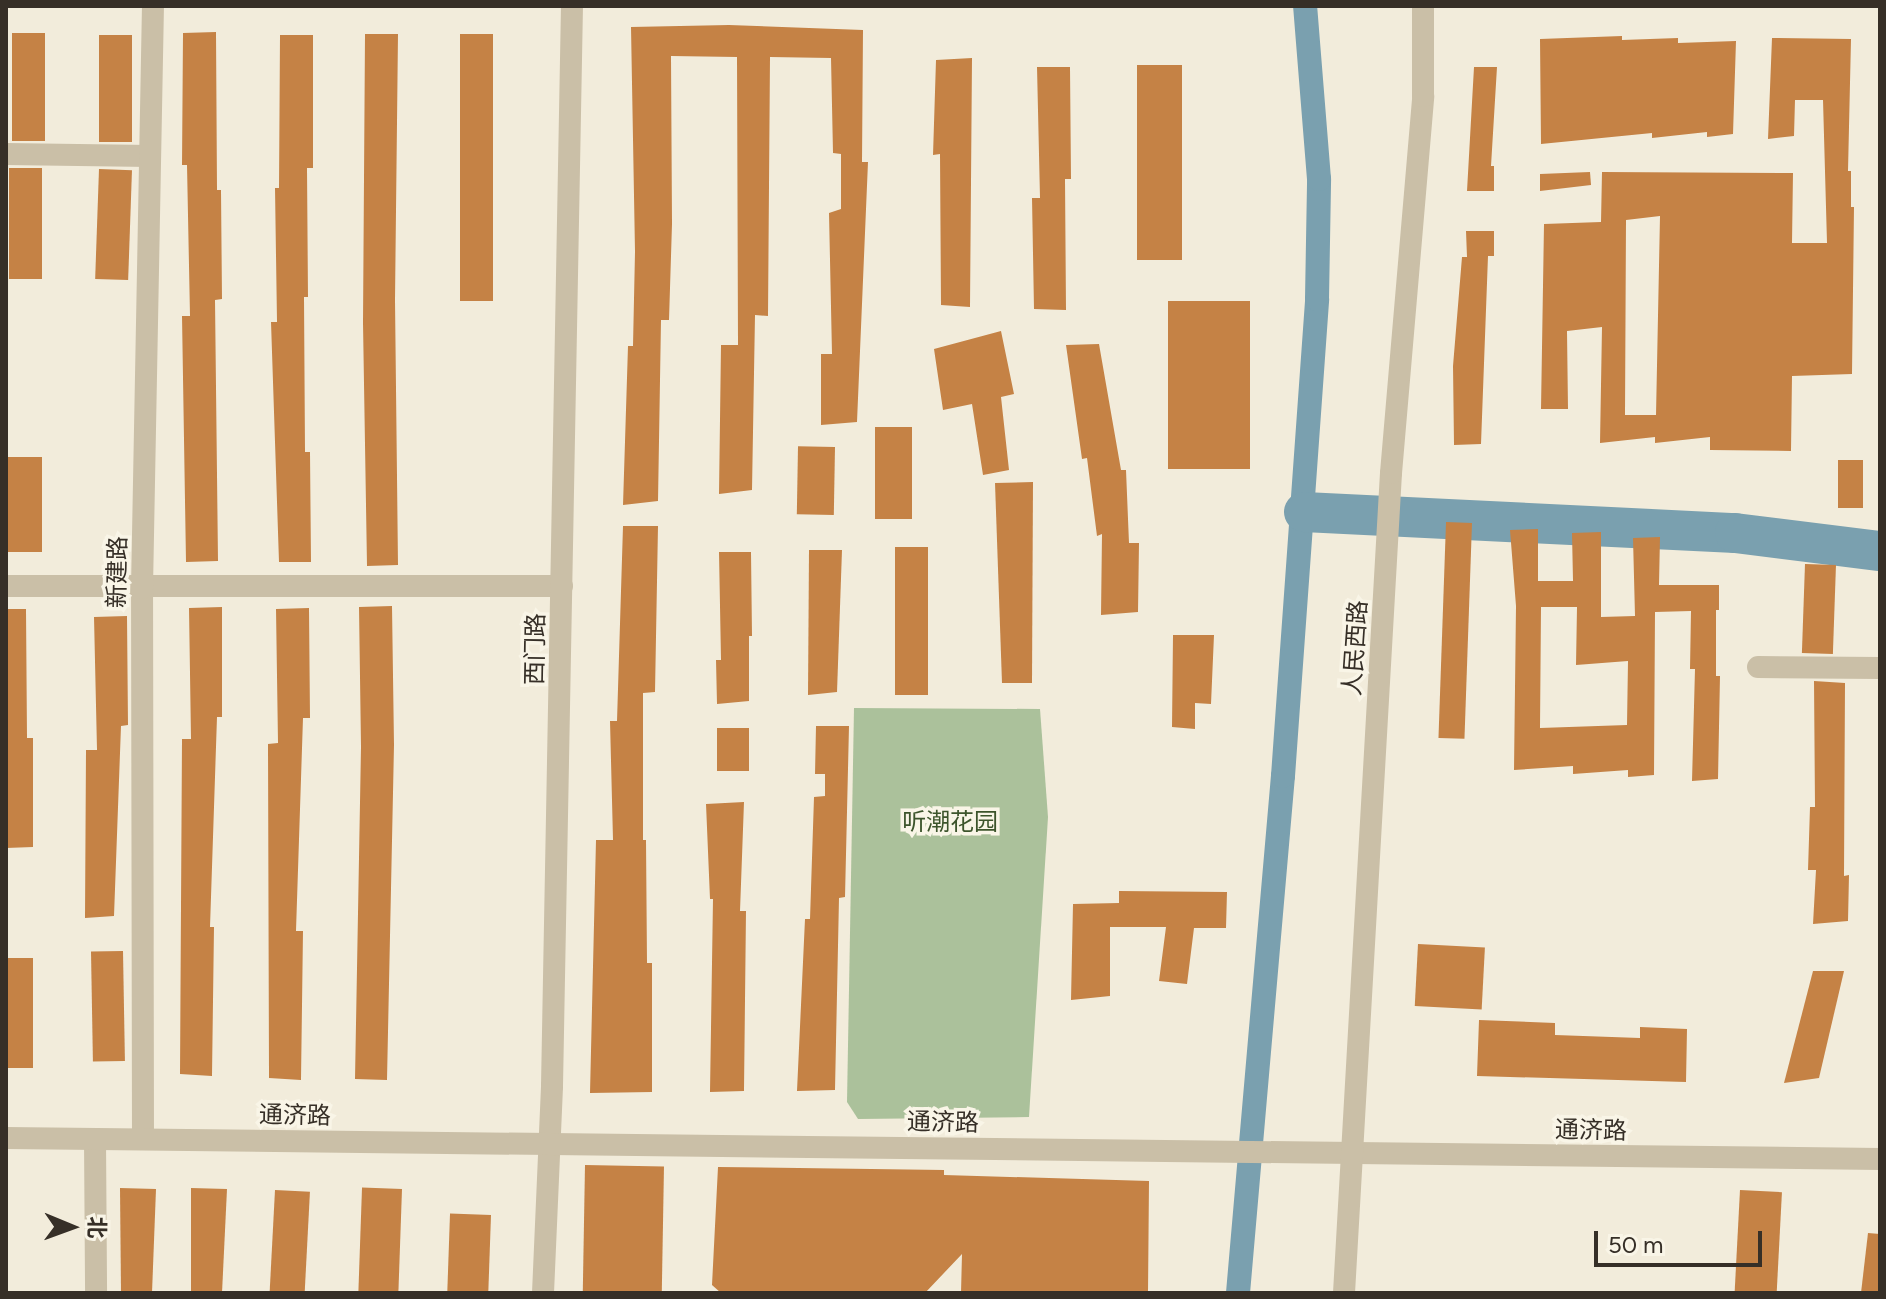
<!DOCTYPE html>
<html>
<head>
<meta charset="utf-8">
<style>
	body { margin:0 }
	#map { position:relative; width:1886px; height:1299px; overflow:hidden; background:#f2ecdb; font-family:Figtree,"Noto Sans SC",sans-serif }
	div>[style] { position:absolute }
	.green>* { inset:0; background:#abc19b }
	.canal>* { height:24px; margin:-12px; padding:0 12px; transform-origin:12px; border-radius:12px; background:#7aa0af }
	.river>* { height:40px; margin:-20px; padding:0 20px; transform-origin:20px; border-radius:20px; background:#7aa0af }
	.building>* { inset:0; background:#c58245; transform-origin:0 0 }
	.minor>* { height:22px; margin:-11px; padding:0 11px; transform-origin:11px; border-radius:11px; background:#cabfa7 }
	.tertiary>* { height:22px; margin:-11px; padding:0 11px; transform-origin:11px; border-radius:11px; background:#cabfa7 }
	span { translate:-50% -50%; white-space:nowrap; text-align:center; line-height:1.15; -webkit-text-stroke:7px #f9f5e7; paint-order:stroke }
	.street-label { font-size:24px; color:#362f27 }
	.park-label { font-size:24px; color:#3c542b }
	.frame { position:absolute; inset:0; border:8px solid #362f27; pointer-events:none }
	.north { position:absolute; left:32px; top:1187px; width:80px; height:80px; -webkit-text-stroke:6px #f9f5e7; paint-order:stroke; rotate:91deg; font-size:22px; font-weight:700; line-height:32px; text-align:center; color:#362f27 }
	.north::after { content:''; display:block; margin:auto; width:28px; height:36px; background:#362f27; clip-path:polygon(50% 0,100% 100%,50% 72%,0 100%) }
	.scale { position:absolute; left:1594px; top:1231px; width:168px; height:36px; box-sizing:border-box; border:4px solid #362f27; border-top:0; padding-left:10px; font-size:24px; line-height:28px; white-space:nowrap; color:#362f27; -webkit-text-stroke:6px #f9f5e7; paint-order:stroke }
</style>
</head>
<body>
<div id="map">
	<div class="green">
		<div style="clip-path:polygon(854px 708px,1040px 709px,1048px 817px,1029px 1117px,858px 1119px,847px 1102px)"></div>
	</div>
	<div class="canal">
		<div style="left:1238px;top:1293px;width:519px;rotate:-85.03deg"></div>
		<div style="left:1283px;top:776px;width:478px;rotate:-85.9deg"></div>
		<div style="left:1317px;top:299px;width:120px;rotate:-89deg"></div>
		<div style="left:1319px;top:179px;width:174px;rotate:-94.6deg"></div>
	</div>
	<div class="river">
		<div style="left:1304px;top:512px;width:432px;rotate:2.8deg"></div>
		<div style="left:1735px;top:533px;width:146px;rotate:7.1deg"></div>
	</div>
	<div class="building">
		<div style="clip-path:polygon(729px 25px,863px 30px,862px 162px,868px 162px,857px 422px,821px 425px,821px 354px,832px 354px,829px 213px,841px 209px,841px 154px,833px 153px,831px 58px,770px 57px,768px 316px,755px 315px,752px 490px,719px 494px,721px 345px,738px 345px,737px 57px,671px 56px,672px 224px,669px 320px,661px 320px,658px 501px,623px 505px,628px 346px,633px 346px,635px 252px,631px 27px)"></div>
		<div style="clip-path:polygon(216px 32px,217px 190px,221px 190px,222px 299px,215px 300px,218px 561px,186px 562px,182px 316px,190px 316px,187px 165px,182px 165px,183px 33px)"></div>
		<div style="left:45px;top:33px;width:108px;height:33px;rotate:90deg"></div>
		<div style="clip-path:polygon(365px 34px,398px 34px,395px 300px,398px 565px,367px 566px,363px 323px)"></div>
		<div style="left:493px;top:34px;width:267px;height:33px;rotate:90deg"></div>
		<div style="left:132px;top:35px;width:107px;height:33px;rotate:90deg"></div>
		<div style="clip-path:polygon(280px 35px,313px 35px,313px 168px,307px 168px,308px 297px,304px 297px,305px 452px,310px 452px,311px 562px,279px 562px,271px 322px,277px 322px,275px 188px,279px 188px)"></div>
		<div style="clip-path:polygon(1622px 36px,1622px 40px,1678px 38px,1678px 43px,1736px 41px,1733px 134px,1707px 137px,1707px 132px,1652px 138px,1652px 133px,1541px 144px,1540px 39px)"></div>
		<div style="clip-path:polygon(evenodd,1772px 38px,1851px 39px,1848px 171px,1851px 171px,1851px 207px,1854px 207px,1852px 374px,1792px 376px,1791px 451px,1710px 450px,1710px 437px,1655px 443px,1655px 437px,1600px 443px,1602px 327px,1567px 331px,1568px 409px,1541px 409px,1544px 224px,1601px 222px,1602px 172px,1793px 173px,1792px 243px,1827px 243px,1823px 100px,1795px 100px,1794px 136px,1768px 139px,1772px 38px,1660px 216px,1656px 415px,1625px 415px,1626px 220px,1660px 216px)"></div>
		<div style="clip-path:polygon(972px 58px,970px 307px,941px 305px,940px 154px,933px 155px,936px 60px)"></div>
		<div style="left:1137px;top:65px;width:45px;height:195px"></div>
		<div style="clip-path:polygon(1037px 67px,1070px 67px,1071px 179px,1065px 179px,1066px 310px,1034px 309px,1032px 198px,1040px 198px)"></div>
		<div style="clip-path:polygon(1474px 67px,1497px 67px,1491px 166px,1494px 166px,1494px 191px,1467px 191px)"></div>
		<div style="left:9px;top:168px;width:33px;height:111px"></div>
		<div style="left:99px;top:169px;width:33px;height:110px;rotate:2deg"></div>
		<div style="clip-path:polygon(1590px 172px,1591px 185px,1540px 191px,1540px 174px)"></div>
		<div style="clip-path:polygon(1466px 231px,1494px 231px,1494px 256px,1488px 256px,1481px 444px,1454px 445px,1453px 366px,1462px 257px,1467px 257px)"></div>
		<div style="left:1168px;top:301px;width:82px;height:168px"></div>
		<div style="clip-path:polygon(1001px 331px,1014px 394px,1001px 397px,1009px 470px,983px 475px,972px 404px,943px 410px,934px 349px)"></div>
		<div style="clip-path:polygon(1099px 344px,1121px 470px,1126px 470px,1129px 543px,1139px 543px,1138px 612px,1101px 615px,1102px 534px,1097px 536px,1087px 458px,1082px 459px,1066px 345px)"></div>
		<div style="left:912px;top:427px;width:92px;height:37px;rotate:90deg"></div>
		<div style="left:835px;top:447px;width:68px;height:37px;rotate:91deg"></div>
		<div style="left:42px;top:457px;width:95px;height:36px;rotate:90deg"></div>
		<div style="left:1863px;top:460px;width:48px;height:25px;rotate:90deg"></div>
		<div style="clip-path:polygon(1033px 482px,1032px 683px,1002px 683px,995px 483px)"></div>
		<div style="left:1472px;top:523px;width:216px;height:26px;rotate:92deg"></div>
		<div style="clip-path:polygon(623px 526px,658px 526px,655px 692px,643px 693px,643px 840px,646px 840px,647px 963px,652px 963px,652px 1092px,590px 1093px,596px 840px,613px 840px,610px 721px,617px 721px)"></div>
		<div style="clip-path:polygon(evenodd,1538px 529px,1538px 581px,1573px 581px,1572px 533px,1601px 532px,1601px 617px,1635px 616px,1633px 538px,1660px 537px,1659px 585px,1719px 585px,1719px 610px,1716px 610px,1716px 676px,1720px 676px,1718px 779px,1692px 781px,1695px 669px,1690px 669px,1691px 611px,1655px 612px,1654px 775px,1628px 777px,1628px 770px,1573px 774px,1573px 766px,1514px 770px,1516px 606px,1510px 530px,1538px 529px,1541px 607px,1577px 607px,1576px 665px,1628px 661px,1627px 725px,1540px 728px,1541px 607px)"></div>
		<div style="left:928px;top:547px;width:148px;height:33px;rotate:90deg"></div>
		<div style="clip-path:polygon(809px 550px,842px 550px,837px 692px,808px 695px)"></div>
		<div style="clip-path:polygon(719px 552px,751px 552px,752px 636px,749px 636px,749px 701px,717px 704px,716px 660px,721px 660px)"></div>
		<div style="left:1805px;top:564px;width:31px;height:89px;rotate:2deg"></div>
		<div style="clip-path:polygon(392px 606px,394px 745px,387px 1080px,355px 1079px,361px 747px,359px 607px)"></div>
		<div style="clip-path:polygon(222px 607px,222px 717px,217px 717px,210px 927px,214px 927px,212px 1076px,180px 1074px,182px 739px,191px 739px,189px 608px)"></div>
		<div style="clip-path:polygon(309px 608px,310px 718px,303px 718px,296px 931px,303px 931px,301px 1080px,269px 1078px,268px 744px,278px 743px,276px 609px)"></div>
		<div style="clip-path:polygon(6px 609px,26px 609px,27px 738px,33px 738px,33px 847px,6px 848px)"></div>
		<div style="clip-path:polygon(127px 616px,128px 725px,121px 726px,114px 916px,85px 918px,86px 750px,97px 750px,94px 617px)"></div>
		<div style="clip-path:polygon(1173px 635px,1214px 635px,1211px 704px,1195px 703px,1195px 729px,1172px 727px)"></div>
		<div style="clip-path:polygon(1814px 681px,1845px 683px,1844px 876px,1849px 875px,1848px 921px,1813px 924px,1816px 870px,1808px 870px,1810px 807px,1815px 807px)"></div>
		<div style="clip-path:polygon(816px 726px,849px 726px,845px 897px,839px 898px,835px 1090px,797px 1091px,805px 919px,810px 919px,814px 797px,825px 796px,825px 774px,815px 774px)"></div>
		<div style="left:717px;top:728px;width:32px;height:43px"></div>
		<div style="clip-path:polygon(744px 802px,740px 911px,746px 911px,744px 1091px,710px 1092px,713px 899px,710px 899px,706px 804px)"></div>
		<div style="clip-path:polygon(1119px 891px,1227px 892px,1226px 928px,1194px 928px,1187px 984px,1159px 981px,1166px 927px,1110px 927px,1110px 996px,1071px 1000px,1073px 904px,1119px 903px)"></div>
		<div style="left:1418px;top:944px;width:67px;height:62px;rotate:3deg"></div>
		<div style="left:123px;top:951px;width:110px;height:32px;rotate:89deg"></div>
		<div style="left:6px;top:958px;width:27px;height:110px"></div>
		<div style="clip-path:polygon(1813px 971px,1844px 971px,1819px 1078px,1784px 1083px)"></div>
		<div style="clip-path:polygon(1479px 1020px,1555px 1023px,1555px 1035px,1640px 1038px,1640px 1027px,1687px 1029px,1686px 1082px,1477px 1076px)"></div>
		<div style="left:585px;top:1165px;width:79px;height:128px;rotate:1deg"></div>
		<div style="clip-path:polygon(718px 1167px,944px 1170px,944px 1175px,1149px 1181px,1148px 1293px,961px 1293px,962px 1254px,925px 1293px,721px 1293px,712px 1285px)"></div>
		<div style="clip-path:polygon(120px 1188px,156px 1189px,152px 1293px,121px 1293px)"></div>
		<div style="clip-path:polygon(191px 1188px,227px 1189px,222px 1293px,191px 1293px)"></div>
		<div style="left:402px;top:1189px;width:104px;height:40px;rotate:92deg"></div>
		<div style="left:275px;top:1190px;width:35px;height:103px;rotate:3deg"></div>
		<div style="left:1740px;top:1190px;width:42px;height:103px;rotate:3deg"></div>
		<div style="left:491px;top:1215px;width:78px;height:41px;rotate:92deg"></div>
		<div style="clip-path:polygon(1868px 1233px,1880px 1234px,1880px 1293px,1861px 1293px)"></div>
	</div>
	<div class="minor">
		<div style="left:6px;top:154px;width:144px;rotate:0.8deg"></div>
		<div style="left:6px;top:586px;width:556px"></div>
		<div style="left:1758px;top:667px;width:122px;rotate:0.5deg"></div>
		<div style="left:95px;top:1139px;width:154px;rotate:89.6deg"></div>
		<div style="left:143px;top:1139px;width:551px;rotate:-90.1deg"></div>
		<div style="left:142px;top:588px;width:582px;rotate:-88.92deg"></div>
		<div style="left:543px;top:1293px;width:207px;rotate:-87.5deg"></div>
		<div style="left:552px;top:1086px;width:1080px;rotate:-88.94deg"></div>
	</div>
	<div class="tertiary">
		<div style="left:6px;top:1138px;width:1874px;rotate:0.64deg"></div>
		<div style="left:1344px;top:1293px;width:821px;rotate:-86.72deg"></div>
		<div style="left:1391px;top:473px;width:378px;rotate:-85.1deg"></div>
		<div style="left:1423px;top:96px;width:90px;rotate:-90deg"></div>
	</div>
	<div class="street-label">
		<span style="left:117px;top:572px;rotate:-89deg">新建路</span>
		<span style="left:1355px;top:648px;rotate:-86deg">人民西路</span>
		<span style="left:535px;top:649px;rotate:-89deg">西门路</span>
		<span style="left:295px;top:1115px;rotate:1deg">通济路</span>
		<span style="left:943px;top:1122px;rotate:1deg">通济路</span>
		<span style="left:1591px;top:1130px;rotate:1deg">通济路</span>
	</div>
	<div class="park-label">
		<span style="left:950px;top:822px">听潮花园</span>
	</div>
	<div class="frame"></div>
	<div class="north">北</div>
	<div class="scale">50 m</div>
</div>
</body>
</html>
